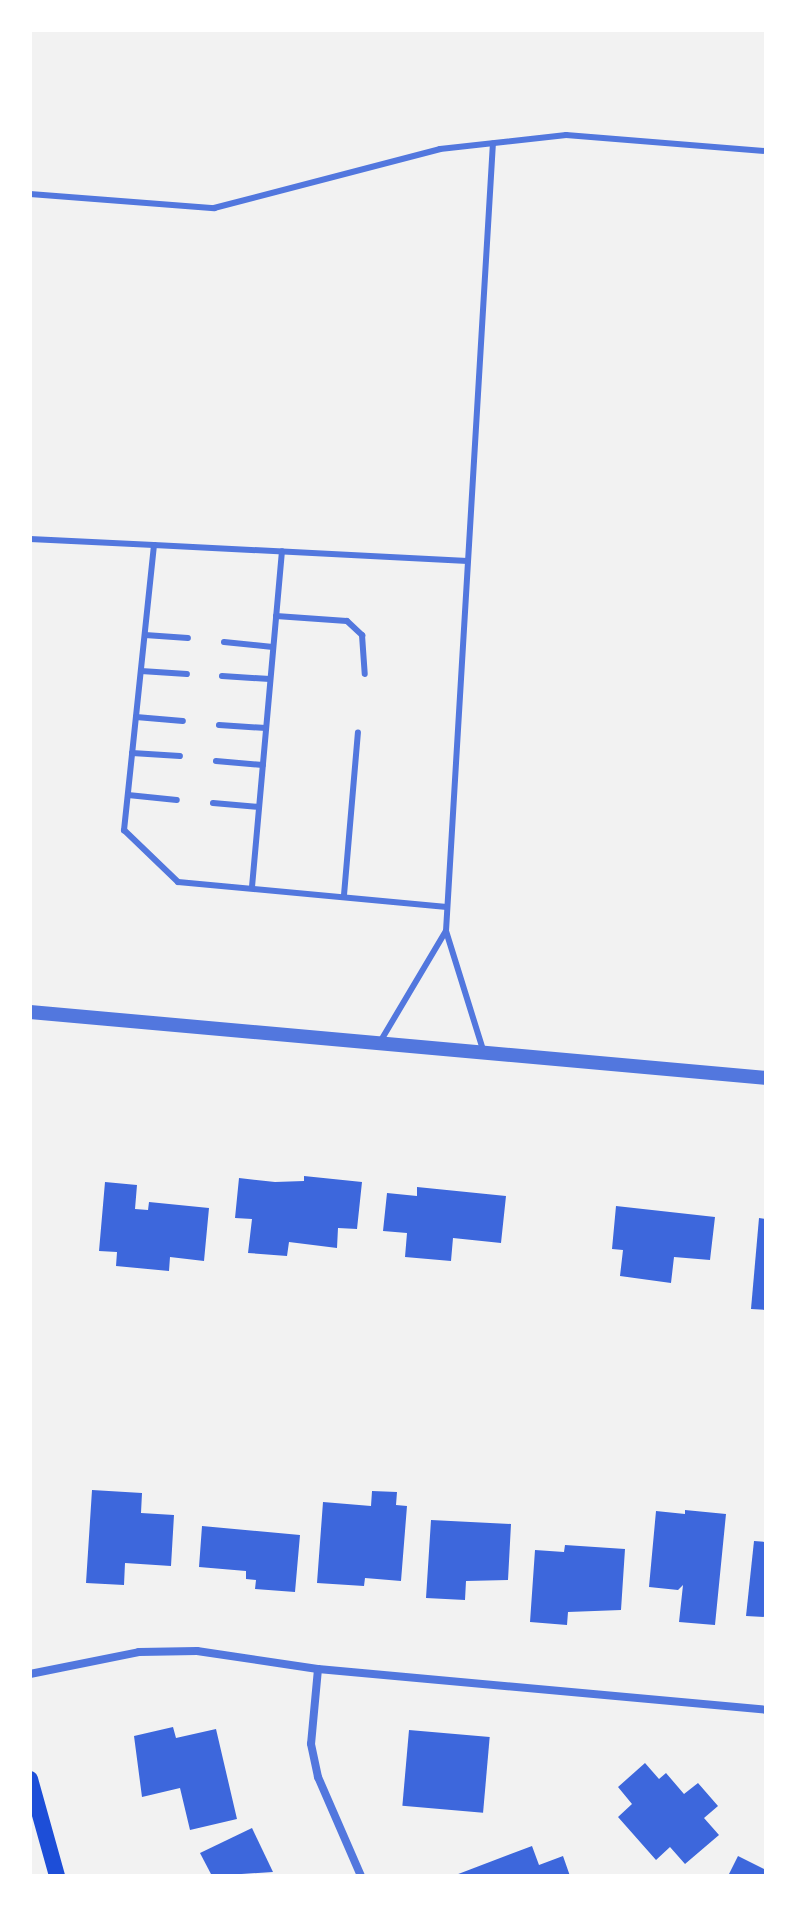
<!DOCTYPE html>
<html>
<head>
<meta charset="utf-8">
<style>
	body { margin:0 }
	#map { position:relative; width:796px; height:1906px; overflow:hidden; background:#f2f2f2; font-family:"Nunito Sans",sans-serif }
	div>[style] { position:absolute }
	.building>* { inset:0; background:#3d67dc; transform-origin:0 0 }
	.service>* { height:6px; margin:-3px; padding:0 3px; transform-origin:3px; border-radius:3px; background:#5277de }
	.minor>* { height:8px; margin:-4px; padding:0 4px; transform-origin:4px; border-radius:4px; background:#5277de }
	.tertiary>* { height:14px; margin:-7px; padding:0 7px; transform-origin:7px; border-radius:7px; background:#5277de }
	.secondary>* { height:16px; margin:-8px; padding:0 8px; transform-origin:8px; border-radius:8px; background:#1d4ed8 }
	span { translate:-50% -50%; white-space:nowrap; text-align:center; line-height:1.15; -webkit-text-stroke:8px #fff; paint-order:stroke }
	.frame { position:absolute; inset:0; border:32px solid #fff; pointer-events:none }
</style>
</head>
<body>
<div id="map">
	<div class="building">
		<div style="clip-path:polygon(304px 1176px,362px 1182px,357px 1229px,338px 1228px,337px 1248px,289px 1242px,287px 1256px,248px 1253px,252px 1219px,235px 1218px,239px 1178px,275px 1182px,304px 1181px)"></div>
		<div style="clip-path:polygon(105px 1182px,137px 1185px,135px 1209px,148px 1210px,149px 1202px,209px 1208px,204px 1261px,170px 1257px,169px 1271px,116px 1266px,117px 1252px,99px 1251px)"></div>
		<div style="clip-path:polygon(417px 1187px,506px 1196px,501px 1243px,453px 1238px,451px 1261px,405px 1257px,407px 1233px,383px 1231px,387px 1193px,417px 1196px)"></div>
		<div style="clip-path:polygon(616px 1206px,715px 1217px,710px 1260px,674px 1257px,671px 1283px,620px 1276px,623px 1250px,612px 1249px)"></div>
		<div style="clip-path:polygon(759px 1218px,766px 1219px,766px 1310px,751px 1309px)"></div>
		<div style="clip-path:polygon(92px 1490px,142px 1493px,141px 1513px,174px 1515px,171px 1566px,125px 1563px,124px 1585px,86px 1583px)"></div>
		<div style="clip-path:polygon(372px 1491px,397px 1492px,396px 1505px,407px 1506px,401px 1581px,365px 1578px,364px 1586px,317px 1583px,323px 1502px,371px 1506px)"></div>
		<div style="clip-path:polygon(685px 1510px,726px 1514px,715px 1625px,679px 1622px,683px 1585px,678px 1590px,649px 1587px,656px 1511px,685px 1514px)"></div>
		<div style="clip-path:polygon(431px 1520px,511px 1524px,508px 1580px,466px 1581px,465px 1600px,426px 1598px)"></div>
		<div style="clip-path:polygon(202px 1526px,300px 1535px,295px 1592px,255px 1589px,256px 1580px,246px 1579px,246px 1571px,199px 1567px)"></div>
		<div style="clip-path:polygon(754px 1541px,766px 1542px,766px 1617px,746px 1616px)"></div>
		<div style="clip-path:polygon(565px 1545px,625px 1549px,621px 1610px,568px 1612px,567px 1625px,530px 1622px,535px 1550px,564px 1552px)"></div>
		<div style="clip-path:polygon(173px 1727px,176px 1738px,216px 1729px,237px 1819px,190px 1830px,180px 1788px,142px 1797px,134px 1736px)"></div>
		<div style="left:409px;top:1730px;width:81px;height:76px;rotate:5deg"></div>
		<div style="clip-path:polygon(645px 1763px,659px 1779px,666px 1773px,684px 1794px,698px 1783px,718px 1806px,704px 1818px,719px 1835px,685px 1864px,670px 1847px,656px 1860px,618px 1817px,632px 1804px,618px 1787px)"></div>
		<div style="clip-path:polygon(252px 1828px,273px 1872px,212px 1876px,200px 1853px)"></div>
		<div style="clip-path:polygon(532px 1846px,539px 1865px,563px 1856px,570px 1876px,453px 1876px)"></div>
		<div style="clip-path:polygon(738px 1856px,766px 1870px,766px 1876px,728px 1876px)"></div>
	</div>
	<div class="service">
		<div style="left:30px;top:194px;width:185px;rotate:4.4deg"></div>
		<div style="left:214px;top:208px;width:234px;rotate:-14.6deg"></div>
		<div style="left:440px;top:149px;width:127px;rotate:-6.3deg"></div>
		<div style="left:566px;top:135px;width:201px;rotate:4.6deg"></div>
		<div style="left:30px;top:539px;width:124px;rotate:2.8deg"></div>
		<div style="left:154px;top:545px;width:287px;rotate:96deg"></div>
		<div style="left:124px;top:830px;width:75px;rotate:43.9deg"></div>
		<div style="left:178px;top:882px;width:270px;rotate:5.3deg"></div>
		<div style="left:154px;top:545px;width:314px;rotate:2.9deg"></div>
		<div style="left:276px;top:616px;width:71px;rotate:4deg"></div>
		<div style="left:347px;top:621px;width:21px;rotate:43deg"></div>
		<div style="left:362px;top:635px;width:39px;rotate:86deg"></div>
		<div style="left:145px;top:635px;width:43px;rotate:4deg"></div>
		<div style="left:224px;top:642px;width:49px;rotate:5.8deg"></div>
		<div style="left:141px;top:671px;width:46px;rotate:3.7deg"></div>
		<div style="left:222px;top:676px;width:48px;rotate:3.6deg"></div>
		<div style="left:136px;top:717px;width:47px;rotate:4.9deg"></div>
		<div style="left:219px;top:725px;width:47px;rotate:3.7deg"></div>
		<div style="left:132px;top:753px;width:48px;rotate:3.6deg"></div>
		<div style="left:216px;top:761px;width:47px;rotate:4.9deg"></div>
		<div style="left:128px;top:795px;width:49px;rotate:5.8deg"></div>
		<div style="left:213px;top:803px;width:46px;rotate:5deg"></div>
		<div style="left:252px;top:887px;width:337px;rotate:-84.9deg"></div>
		<div style="left:344px;top:895px;width:163px;rotate:-85.1deg"></div>
		<div style="left:446px;top:931px;width:789px;rotate:-86.59deg"></div>
		<div style="left:380px;top:1042px;width:129px;rotate:-59.3deg"></div>
		<div style="left:446px;top:931px;width:128px;rotate:72.7deg"></div>
	</div>
	<div class="minor">
		<div style="left:318px;top:1669px;width:75px;rotate:95.3deg"></div>
		<div style="left:311px;top:1744px;width:34px;rotate:78deg"></div>
		<div style="left:318px;top:1777px;width:108px;rotate:66.5deg"></div>
		<div style="left:30px;top:1674px;width:111px;rotate:-11.4deg"></div>
		<div style="left:139px;top:1652px;width:58px;rotate:-1deg"></div>
		<div style="left:197px;top:1651px;width:122px;rotate:8.5deg"></div>
		<div style="left:318px;top:1669px;width:450px;rotate:5.2deg"></div>
	</div>
	<div class="tertiary">
		<div style="left:30px;top:1012px;width:739px;rotate:5.12deg"></div>
	</div>
	<div class="secondary">
		<div style="left:30px;top:1779px;width:101px;rotate:74.4deg"></div>
	</div>
	<div class="frame"></div>
</div>
</body>
</html>
